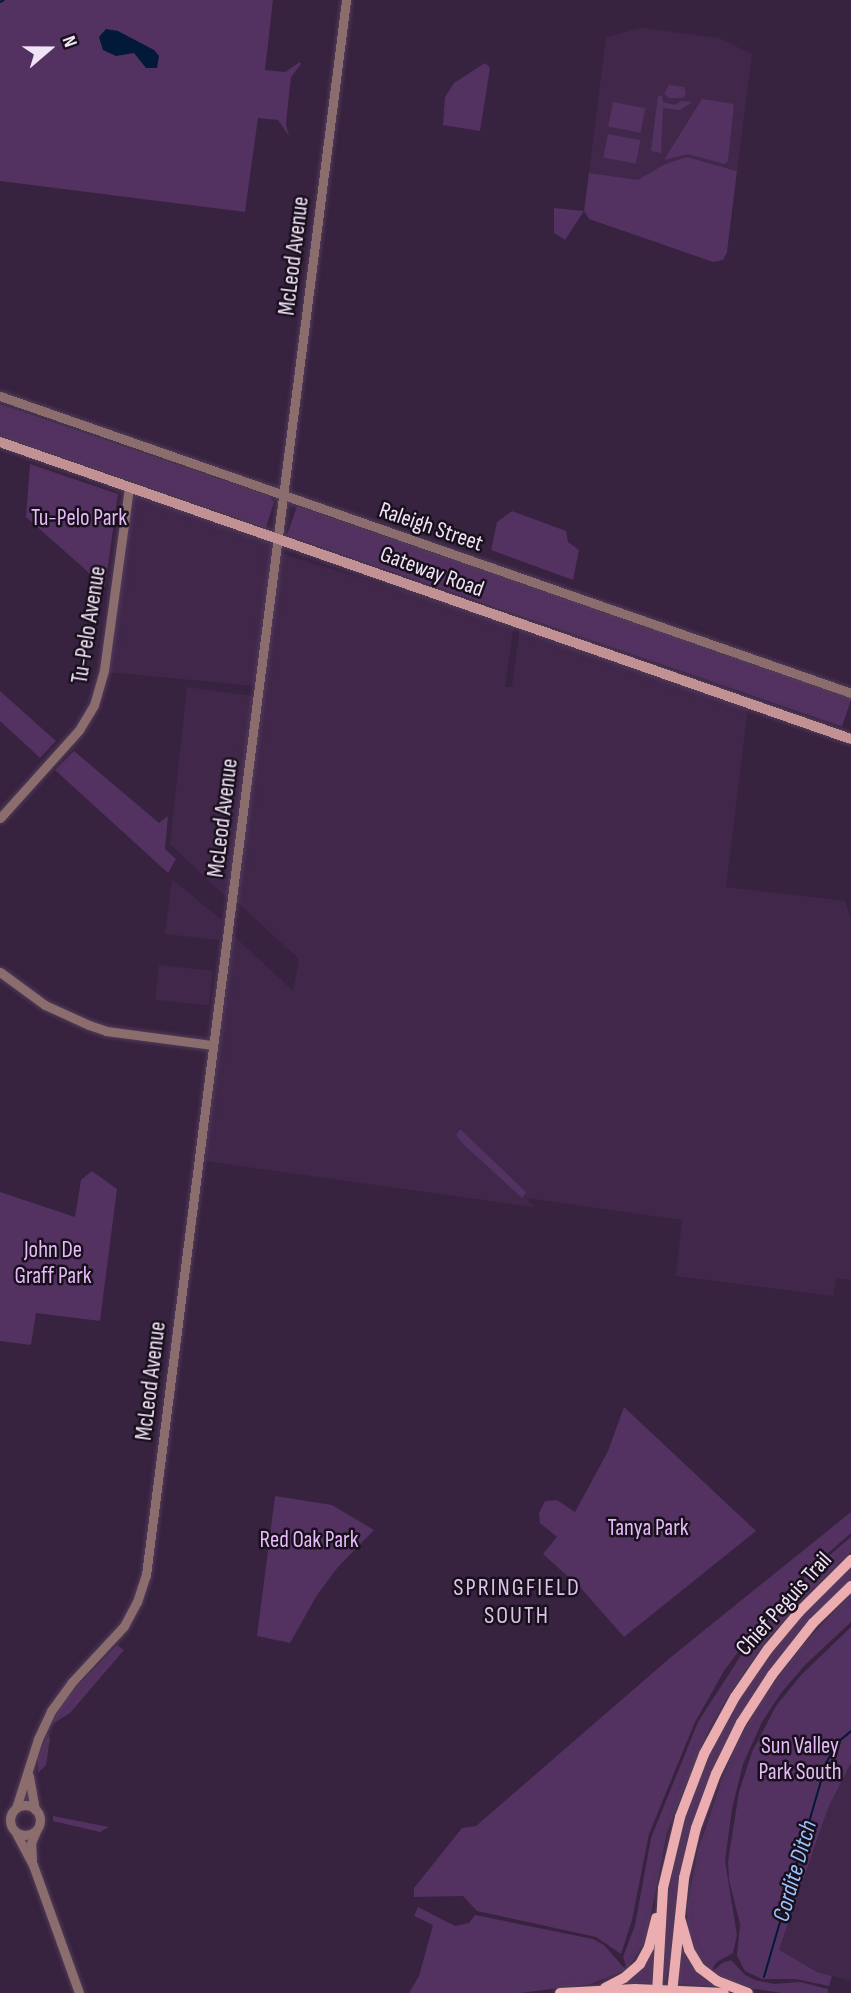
<!DOCTYPE html>
<html>
<head>
<meta charset="utf-8">
<style>
	body { margin:0 }
	#map { position:relative; width:851px; height:1993px; overflow:hidden; background:#37223f; font-family:"Sofia Sans Condensed",sans-serif }
	div>[style] { position:absolute }
	.built>* { inset:0; background:#41284b; transform-origin:0 0 }
	.green>* { inset:0; background:#533160; transform-origin:0 0 }
	.water>* { inset:0; background:#021939 }
	.stream>* { height:2px; margin:-1px; padding:0 1px; transform-origin:1px; border-radius:1px; background:#021939 }
	.roads { filter:drop-shadow(0 0 2px #513d59) drop-shadow(0 0 2px #513d59) }
	.tertiary>* { height:9px; margin:-4.5px; padding:0 4.5px; transform-origin:4.5px; border-radius:4.5px; background:#8b6d6e }
	.tertiary>.ring { margin:-4.5px; padding:0; box-sizing:content-box; background:none; border:9px solid #8b6d6e; border-radius:50% }
	.secondary>* { height:10px; margin:-5px; padding:0 5px; transform-origin:5px; border-radius:5px; background:#c19193 }
	.primary>* { height:10px; margin:-5px; padding:0 5px; transform-origin:5px; border-radius:5px; background:#ebadaf }
	span { translate:-50% -50%; white-space:nowrap; text-align:center; line-height:1.15; -webkit-text-stroke:5px #19101d; paint-order:stroke }
	.street-label { font-size:23px; color:#f1e3f6 }
	.park-label { font-size:23px; color:#e6bbf7 }
	.neighbourhood-label { font-size:24px; color:#ddc3e8; letter-spacing:2px }
	.water-label { font-size:24px; color:#9ac4fe; font-style:italic }
	.north { position:absolute; left:14px; top:14px; width:70px; height:70px; -webkit-text-stroke:5px #19101d; paint-order:stroke; rotate:70deg; font-size:19px; font-weight:700; line-height:28px; text-align:center; color:#f1e3f6 }
	.north::after { content:''; display:block; margin:auto; width:24px; height:32px; background:#f1e3f6; clip-path:polygon(50% 0,100% 100%,50% 72%,0 100%) }
</style>
</head>
<body>
<div id="map">
	<div class="built">
		<div style="clip-path:polygon(642px 28px,719px 38px,752px 54px,737px 171px,687px 157px,665px 164px,638px 181px,589px 173px,606px 37px)"></div>
		<div style="clip-path:polygon(133px 492px,273px 544px,254px 686px,108px 672px)"></div>
		<div style="clip-path:polygon(279px 553px,514px 624px,505px 687px,512px 687px,520px 627px,748px 707px,726px 887px,845px 901px,851px 920px,851px 1280px,836px 1278px,833px 1296px,676px 1276px,682px 1220px,526px 1198px,534px 1207px,204px 1161px,233px 935px,293px 991px,299px 959px,237px 902px)"></div>
		<div style="clip-path:polygon(187px 687px,253px 696px,228px 899px,170px 844px)"></div>
		<div style="clip-path:polygon(172px 879px,222px 920px,219px 940px,165px 934px)"></div>
		<div style="left:159px;top:965px;width:54px;height:35px;rotate:6deg"></div>
		<div style="clip-path:polygon(851px 1763px,851px 1981px,817px 1972px,779px 1951px,828px 1808px)"></div>
	</div>
	<div class="green">
		<div style="clip-path:polygon(0 0,273px 0,265px 70px,285px 72px,300px 62px,301px 64px,291px 77px,286px 124px,289px 136px,278px 120px,258px 118px,245px 212px,0 181px)"></div>
		<div style="clip-path:polygon(485px 63px,490px 68px,480px 131px,443px 125px,445px 97px,454px 83px)"></div>
		<div style="clip-path:polygon(669px 85px,684px 87px,686px 94px,683px 98px,669px 98px,664px 94px)"></div>
		<div style="clip-path:polygon(658px 96px,662px 96px,663px 102px,675px 105px,681px 101px,692px 102px,680px 110px,663px 108px,661px 153px,651px 151px)"></div>
		<div style="clip-path:polygon(702px 99px,734px 104px,728px 161px,724px 164px,688px 154px,664px 160px)"></div>
		<div style="left:613px;top:102px;width:33px;height:25px;rotate:11deg"></div>
		<div style="left:608px;top:134px;width:33px;height:24px;rotate:11deg"></div>
		<div style="clip-path:polygon(687px 157px,737px 171px,727px 252px,723px 260px,713px 262px,647px 239px,589px 219px,584px 211px,589px 173px,638px 180px,665px 164px)"></div>
		<div style="clip-path:polygon(554px 208px,584px 211px,565px 240px,554px 233px)"></div>
		<div style="clip-path:polygon(0 404px,269px 496px,274px 502px,266px 528px,0 436px)"></div>
		<div style="clip-path:polygon(30px 464px,118px 494px,105px 587px,26px 517px)"></div>
		<div style="left:297px;top:506px;width:587px;height:31px;rotate:19deg"></div>
		<div style="clip-path:polygon(512px 511px,566px 531px,568px 542px,579px 550px,573px 580px,491px 550px,497px 522px)"></div>
		<div style="clip-path:polygon(0 691px,56px 741px,40px 758px,0 721px)"></div>
		<div style="clip-path:polygon(74px 751px,159px 823px,168px 816px,165px 849px,176px 859px,168px 873px,55px 770px)"></div>
		<div style="clip-path:polygon(460px 1129px,526px 1192px,522px 1198px,463px 1144px,456px 1135px)"></div>
		<div style="clip-path:polygon(92px 1171px,117px 1189px,100px 1321px,36px 1313px,31px 1345px,0 1341px,0 1192px,75px 1217px,81px 1180px)"></div>
		<div style="clip-path:polygon(624px 1407px,756px 1531px,624px 1637px,579px 1586px,563px 1597px,574px 1582px,543px 1554px,557px 1537px,540px 1523px,539px 1513px,545px 1501px,557px 1500px,575px 1512px,608px 1451px)"></div>
		<div style="clip-path:polygon(275px 1496px,332px 1505px,374px 1530px,338px 1567px,317px 1595px,290px 1643px,257px 1636px)"></div>
		<div style="clip-path:polygon(851px 1512px,851px 1533px,795px 1582px,764px 1617px,724px 1671px,695px 1722px,649px 1834px,632px 1920px,621px 1954px,596px 1937px,477px 1911px,463px 1896px,414px 1897px,414px 1888px,462px 1828px,476px 1826px,671px 1657px)"></div>
		<div style="clip-path:polygon(851px 1537px,851px 1552px,801px 1600px,763px 1645px,726px 1699px,707px 1733px,667px 1832px,646px 1940px,627px 1969px,623px 1957px,635px 1925px,651px 1838px,698px 1722px,758px 1629px,811px 1571px)"></div>
		<div style="clip-path:polygon(851px 1565px,851px 1581px,739px 1720px,678px 1887px,669px 1968px,665px 1981px,661px 1981px,666px 1910px,674px 1865px,686px 1810px,702px 1770px,740px 1695px,786px 1632px)"></div>
		<div style="clip-path:polygon(851px 1594px,851px 1622px,805px 1665px,781px 1693px,762px 1722px,743px 1764px,732px 1809px,725px 1861px,737px 1935px,733px 1953px,717px 1962px,710px 1972px,698px 1959px,688px 1933px,687px 1907px,698px 1850px,721px 1782px,737px 1743px,762px 1699px,801px 1647px)"></div>
		<div style="clip-path:polygon(851px 1627px,851px 1763px,828px 1808px,779px 1950px,817px 1972px,832px 1976px,829px 1986px,796px 1979px,762px 1979px,745px 1971px,737px 1956px,740px 1924px,729px 1880px,728px 1861px,739px 1792px,752px 1752px,776px 1706px,801px 1675px)"></div>
		<div style="clip-path:polygon(117px 1645px,124px 1650px,70px 1713px,51px 1725px,62px 1702px)"></div>
		<div style="clip-path:polygon(48px 1733px,50px 1739px,46px 1765px,38px 1773px,38px 1758px)"></div>
		<div style="clip-path:polygon(53px 1816px,109px 1827px,100px 1832px,53px 1821px)"></div>
		<div style="clip-path:polygon(418px 1907px,455px 1926px,469px 1923px,475px 1915px,593px 1939px,604px 1945px,626px 1970px,591px 1984px,520px 1993px,409px 1993px,419px 1976px,433px 1925px,414px 1916px)"></div>
		<div style="clip-path:polygon(680px 1932px,716px 1986px,677px 1984px)"></div>
		<div style="clip-path:polygon(654px 1952px,652px 1983px,625px 1984px,644px 1964px)"></div>
		<div style="clip-path:polygon(731px 1960px,745px 1975px,755px 1980px,774px 1984px,800px 1982px,828px 1989px,828px 1993px,782px 1993px,749px 1988px,711px 1973px,722px 1963px)"></div>
	</div>
	<div class="water">
		<div style="clip-path:polygon(106px 29px,118px 31px,154px 50px,159px 56px,157px 68px,146px 68px,134px 53px,116px 56px,103px 50px,99px 37px)"></div>
	</div>
	<div class="stream">
		<div style="left:0;top:2px;width:4px;rotate:-27deg"></div>
		<div style="left:764px;top:1977px;width:223px;rotate:-73.8deg"></div>
		<div style="left:826px;top:1763px;width:24px;rotate:-60deg"></div>
		<div style="left:838px;top:1742px;width:17px;rotate:-40deg"></div>
	</div>
	<div class="roads">
		<div class="tertiary">
			<div style="left:0;top:396px;width:901px;rotate:19.24deg"></div>
			<div style="left:0;top:818px;width:118px;rotate:-48.1deg"></div>
			<div style="left:79px;top:730px;width:29px;rotate:-59deg"></div>
			<div style="left:94px;top:705px;width:36px;rotate:-74deg"></div>
			<div style="left:104px;top:670px;width:185px;rotate:-82.2deg"></div>
			<div style="left:0;top:972px;width:56px;rotate:36.3deg"></div>
			<div style="left:45px;top:1005px;width:48px;rotate:24.4deg"></div>
			<div style="left:89px;top:1025px;width:18px;rotate:19deg"></div>
			<div style="left:106px;top:1031px;width:108px;rotate:7.5deg"></div>
			<div style="left:29px;top:1776px;width:34px;rotate:80deg"></div>
			<div class="ring" style="left:10px;top:1805px;width:21px;height:21px"></div>
			<div style="left:16px;top:1808px;width:72px;rotate:-72.3deg"></div>
			<div style="left:38px;top:1739px;width:31px;rotate:-65deg"></div>
			<div style="left:51px;top:1711px;width:36px;rotate:-54deg"></div>
			<div style="left:72px;top:1682px;width:76px;rotate:-47.1deg"></div>
			<div style="left:124px;top:1626px;width:27px;rotate:-62deg"></div>
			<div style="left:137px;top:1602px;width:28px;rotate:-72deg"></div>
			<div style="left:146px;top:1575px;width:1588px;rotate:-82.76deg"></div>
			<div style="left:16px;top:1833px;width:36px;rotate:62deg"></div>
			<div style="left:33px;top:1865px;width:136px;rotate:70.2deg"></div>
			<div style="left:32px;top:1860px;width:17px;rotate:-93deg"></div>
			<div style="left:31px;top:1843px;width:13px;rotate:-67deg"></div>
		</div>
		<div class="secondary">
			<div style="left:0;top:442px;width:901px;rotate:19.24deg"></div>
		</div>
		<div class="primary">
			<div style="left:680px;top:1918px;width:33px;rotate:74deg"></div>
			<div style="left:689px;top:1950px;width:21px;rotate:59deg"></div>
			<div style="left:700px;top:1968px;width:21px;rotate:37deg"></div>
			<div style="left:717px;top:1981px;width:33px;rotate:21deg"></div>
			<div style="left:605px;top:1988px;width:21px;rotate:-28deg"></div>
			<div style="left:624px;top:1978px;width:21px;rotate:-41deg"></div>
			<div style="left:640px;top:1964px;width:19px;rotate:-62deg"></div>
			<div style="left:649px;top:1947px;width:30px;rotate:-76deg"></div>
			<div style="left:560px;top:1993px;width:75px;rotate:-3.1deg"></div>
			<div style="left:635px;top:1989px;width:89px;rotate:2.6deg"></div>
			<div style="left:657px;top:1993px;width:105px;rotate:-86.7deg"></div>
			<div style="left:663px;top:1888px;width:73px;rotate:-76.5deg"></div>
			<div style="left:680px;top:1817px;width:67px;rotate:-69.1deg"></div>
			<div style="left:704px;top:1754px;width:65px;rotate:-61.5deg"></div>
			<div style="left:735px;top:1697px;width:58px;rotate:-55.5deg"></div>
			<div style="left:768px;top:1649px;width:48px;rotate:-50deg"></div>
			<div style="left:799px;top:1612px;width:74px;rotate:-45deg"></div>
			<div style="left:672px;top:1993px;width:116px;rotate:-84deg"></div>
			<div style="left:684px;top:1878px;width:51px;rotate:-76.5deg"></div>
			<div style="left:696px;top:1828px;width:58px;rotate:-69.7deg"></div>
			<div style="left:716px;top:1774px;width:57px;rotate:-63.9deg"></div>
			<div style="left:741px;top:1723px;width:57px;rotate:-57.1deg"></div>
			<div style="left:772px;top:1675px;width:66px;rotate:-51.7deg"></div>
			<div style="left:813px;top:1623px;width:53px;rotate:-44.2deg"></div>
		</div>
	</div>
	<div class="street-label">
		<span style="left:294px;top:256px;rotate:-83deg">McLeod Avenue</span>
		<span style="left:431px;top:527px;rotate:19deg">Raleigh Street</span>
		<span style="left:432px;top:572px;rotate:20deg">Gateway Road</span>
		<span style="left:89px;top:625px;rotate:-81deg">Tu-Pelo Avenue</span>
		<span style="left:223px;top:818px;rotate:-83deg">McLeod Avenue</span>
		<span style="left:151px;top:1381px;rotate:-83deg">McLeod Avenue</span>
		<span style="left:784px;top:1604px;rotate:-48deg">Chief Peguis Trail</span>
	</div>
	<div class="park-label">
		<span style="left:79px;top:518px">Tu-Pelo Park</span>
		<span style="left:53px;top:1263px">John De<br>Graff Park</span>
		<span style="left:648px;top:1528px">Tanya Park</span>
		<span style="left:309px;top:1540px">Red Oak Park</span>
		<span style="left:800px;top:1759px">Sun Valley<br>Park South</span>
	</div>
	<div class="neighbourhood-label">
		<span style="left:517px;top:1602px">SPRINGFIELD<br>SOUTH</span>
	</div>
	<div class="water-label">
		<span style="left:795px;top:1871px;rotate:-74deg">Cordite Ditch</span>
	</div>
	<div class="north">N</div>
</div>
</body>
</html>
